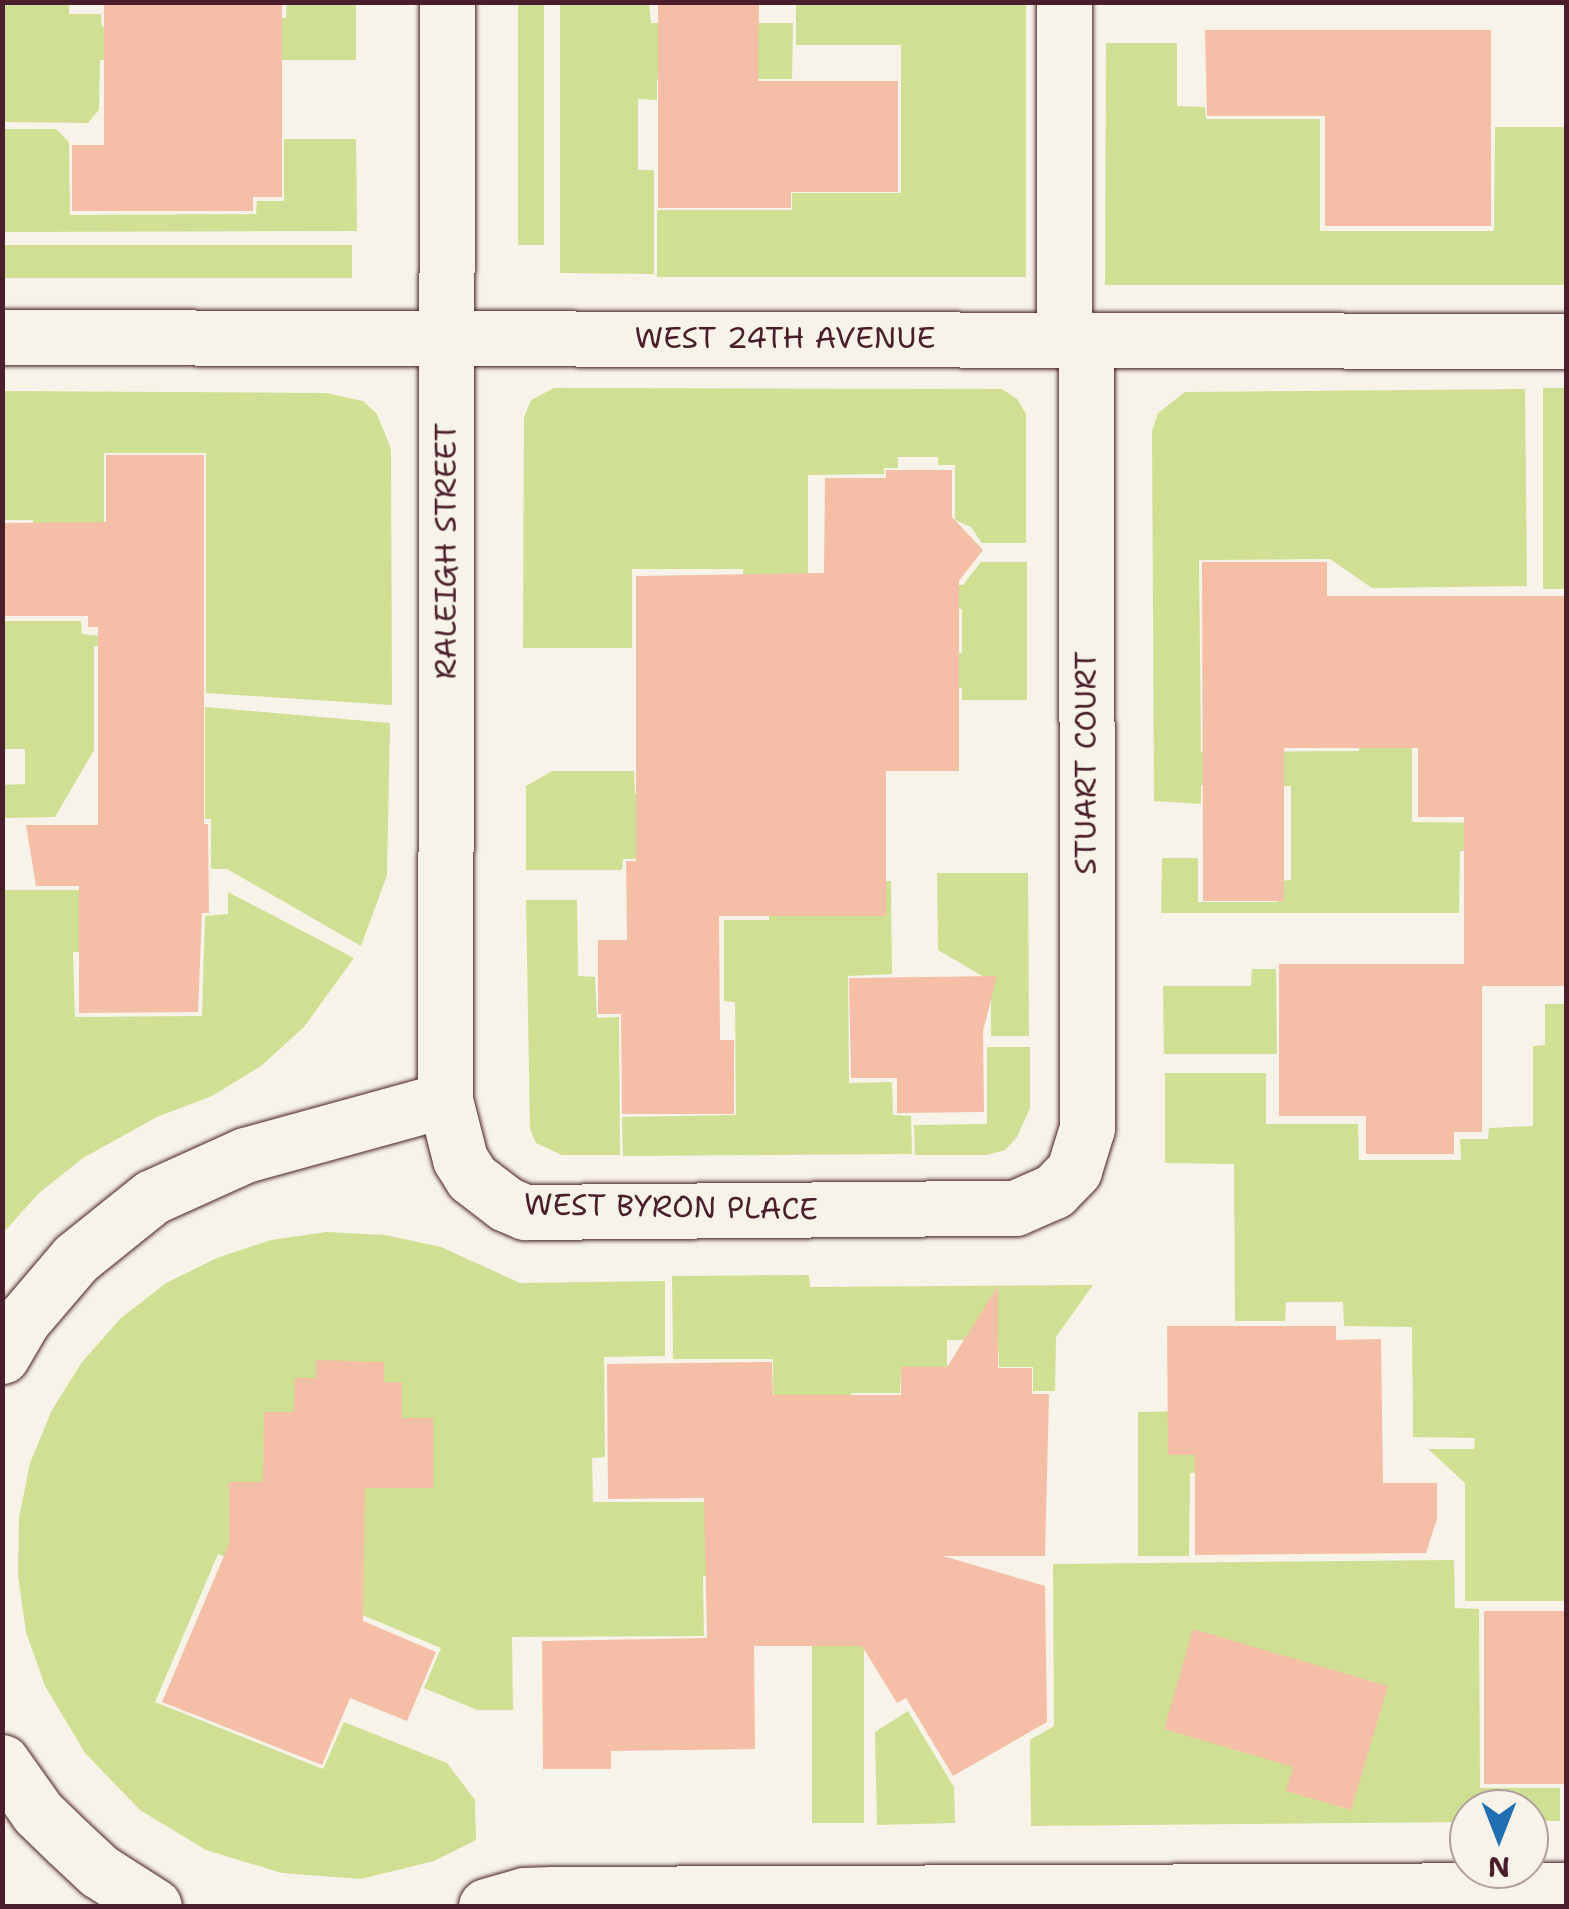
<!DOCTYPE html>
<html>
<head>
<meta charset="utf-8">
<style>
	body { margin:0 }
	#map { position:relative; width:1569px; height:1909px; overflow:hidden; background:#f7f3e8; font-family:"Shantell Sans",sans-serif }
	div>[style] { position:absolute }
	.green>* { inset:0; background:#cfe094; transform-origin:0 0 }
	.building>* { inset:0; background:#f4bfa6; transform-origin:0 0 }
	.roads { filter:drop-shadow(0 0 2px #4a1f2b) drop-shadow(0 0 2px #4a1f2b) }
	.minor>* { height:55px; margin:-27.5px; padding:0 27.5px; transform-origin:27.5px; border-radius:27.5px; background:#f7f3e8 }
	span { translate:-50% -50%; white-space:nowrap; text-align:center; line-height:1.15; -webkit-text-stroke:9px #f7f3e8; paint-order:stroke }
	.street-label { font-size:30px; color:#4a1f2b }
	.frame { position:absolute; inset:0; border:5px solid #4a1f2b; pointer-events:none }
	.north { position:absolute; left:1449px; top:1789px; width:100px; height:100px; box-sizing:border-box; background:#f7f3e8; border:2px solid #b29e9c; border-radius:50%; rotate:180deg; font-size:28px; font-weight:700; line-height:40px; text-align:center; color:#4a1f2b }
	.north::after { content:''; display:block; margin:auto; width:35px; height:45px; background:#1f6fb2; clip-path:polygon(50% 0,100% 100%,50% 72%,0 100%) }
</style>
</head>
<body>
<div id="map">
	<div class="green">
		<div style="clip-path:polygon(3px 3px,69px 3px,69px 14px,101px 14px,102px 27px,255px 27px,257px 18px,286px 18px,287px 3px,356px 3px,356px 60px,100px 60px,99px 110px,88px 123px,3px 122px)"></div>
		<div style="left:518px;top:3px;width:26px;height:242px"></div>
		<div style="clip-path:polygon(560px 3px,649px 3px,651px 23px,793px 23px,792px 79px,657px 79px,657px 100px,638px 99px,638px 170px,654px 170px,654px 274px,560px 273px)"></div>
		<div style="clip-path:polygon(796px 3px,1026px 3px,1026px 277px,657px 277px,657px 210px,792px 210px,792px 193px,901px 193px,901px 45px,796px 45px)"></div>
		<div style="clip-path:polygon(1106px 43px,1177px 43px,1177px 106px,1205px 107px,1206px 119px,1320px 119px,1320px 231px,1494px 231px,1495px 127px,1566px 127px,1566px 285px,1105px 285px)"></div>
		<div style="clip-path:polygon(2px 129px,56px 129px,69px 142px,70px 215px,256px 214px,257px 201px,284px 201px,284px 139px,356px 139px,357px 231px,3px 232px)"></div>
		<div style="left:352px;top:245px;width:33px;height:349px;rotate:90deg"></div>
		<div style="clip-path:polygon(554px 388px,1002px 389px,1017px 399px,1026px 414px,1026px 543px,982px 543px,971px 527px,955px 520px,955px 465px,938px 465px,938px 457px,898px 457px,898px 468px,884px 468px,884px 474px,808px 475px,808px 666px,743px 666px,743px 569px,632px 569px,632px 648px,523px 648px,524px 418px,531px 400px)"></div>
		<div style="left:1543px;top:388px;width:23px;height:201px"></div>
		<div style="clip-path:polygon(1525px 389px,1527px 586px,1372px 588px,1330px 559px,1199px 560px,1201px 752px,1359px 751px,1359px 646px,1373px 617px,1373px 596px,1412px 596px,1412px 822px,1520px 823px,1520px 851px,1460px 851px,1459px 913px,1161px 913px,1162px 858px,1198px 858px,1198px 902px,1278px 902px,1278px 881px,1291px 880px,1291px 786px,1201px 785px,1201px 804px,1154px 801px,1152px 431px,1158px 413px,1185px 392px)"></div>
		<div style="clip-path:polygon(3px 391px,326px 393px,363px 401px,377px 414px,391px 449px,392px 705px,206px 693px,206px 453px,104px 453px,104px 527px,33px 527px,33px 520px,3px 520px)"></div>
		<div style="clip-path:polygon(981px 562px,1027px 562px,1027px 700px,962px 700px,962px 688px,951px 688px,951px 654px,962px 653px,962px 609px,953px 608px,953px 585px,963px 585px)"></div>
		<div style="clip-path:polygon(3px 621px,81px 621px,82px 634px,201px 646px,94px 646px,94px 750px,55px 817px,3px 818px,2px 785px,25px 784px,25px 749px,3px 749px)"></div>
		<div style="clip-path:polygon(205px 707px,390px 723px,387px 875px,361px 946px,227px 869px,211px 869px,211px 819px,205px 819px)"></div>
		<div style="clip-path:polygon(552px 771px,634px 771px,635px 794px,741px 794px,679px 858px,623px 859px,622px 870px,526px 870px,526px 786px)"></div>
		<div style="clip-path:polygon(769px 852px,802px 882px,891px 881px,892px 974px,848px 976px,849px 1083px,892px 1082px,893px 1115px,911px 1116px,912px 1154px,623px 1156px,622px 1117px,736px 1115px,735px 1002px,724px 1001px,724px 920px,769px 920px)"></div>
		<div style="clip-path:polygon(937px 873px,1028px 873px,1029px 1036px,991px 1036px,991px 981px,938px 950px)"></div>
		<div style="clip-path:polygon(3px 890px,100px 890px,100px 952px,73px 952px,75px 1017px,202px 1016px,205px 916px,228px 914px,228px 892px,354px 958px,304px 1027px,261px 1066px,212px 1096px,157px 1117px,83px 1158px,39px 1193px,3px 1233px)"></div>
		<div style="clip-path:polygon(526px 900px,577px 900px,578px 976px,595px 977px,597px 1018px,619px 1017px,620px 1155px,562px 1155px,536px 1143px,530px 1129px)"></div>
		<div style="clip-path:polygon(1252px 969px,1276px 969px,1277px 1054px,1164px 1054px,1163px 986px,1251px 986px)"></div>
		<div style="clip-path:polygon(1545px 1004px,1566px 1004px,1566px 1601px,1465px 1601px,1465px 1483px,1428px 1449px,1474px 1449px,1475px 1438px,1413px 1437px,1412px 1327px,1344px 1326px,1343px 1302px,1286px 1302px,1285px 1321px,1235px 1321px,1234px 1164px,1165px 1163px,1165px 1073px,1266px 1073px,1266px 1124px,1358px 1124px,1359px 1160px,1461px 1160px,1460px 1139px,1488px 1139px,1489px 1128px,1533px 1126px,1533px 1046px,1545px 1045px)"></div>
		<div style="clip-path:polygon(987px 1047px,1030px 1047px,1030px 1108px,1017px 1137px,1005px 1150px,987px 1155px,915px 1155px,914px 1125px,987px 1124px)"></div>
		<div style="clip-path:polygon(327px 1232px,385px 1235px,441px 1247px,520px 1283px,665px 1281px,665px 1356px,604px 1357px,605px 1457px,592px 1458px,593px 1502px,779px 1502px,775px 1499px,773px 1359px,673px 1359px,672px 1276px,809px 1275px,810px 1287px,1093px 1285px,1056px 1337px,1055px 1391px,1033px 1391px,1033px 1367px,999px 1367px,998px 1340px,947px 1340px,947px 1367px,901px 1367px,900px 1393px,851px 1393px,809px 1576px,703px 1576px,704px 1636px,512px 1637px,513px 1710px,477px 1710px,424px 1688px,441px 1648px,218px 1554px,155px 1702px,323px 1769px,344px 1722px,447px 1763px,475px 1800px,476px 1840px,434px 1861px,361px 1879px,282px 1873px,206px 1850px,140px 1810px,85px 1753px,45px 1686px,26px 1632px,18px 1576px,19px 1518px,30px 1463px,52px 1410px,82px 1362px,121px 1318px,166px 1283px,217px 1258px,271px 1240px)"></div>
		<div style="clip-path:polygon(1242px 1410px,1204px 1472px,1190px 1473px,1189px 1556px,1138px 1556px,1138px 1412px)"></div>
		<div style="left:812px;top:1555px;width:52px;height:268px"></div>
		<div style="clip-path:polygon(1454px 1560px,1455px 1608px,1479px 1609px,1480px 1788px,1560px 1788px,1560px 1821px,1529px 1821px,1529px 1809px,1469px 1809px,1469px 1822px,1031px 1826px,1030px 1740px,1054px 1726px,1053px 1564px)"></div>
		<div style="clip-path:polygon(908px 1711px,954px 1787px,955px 1823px,877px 1825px,875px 1732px)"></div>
	</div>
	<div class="building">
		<div style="clip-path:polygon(104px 2px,282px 2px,282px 197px,253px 197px,253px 211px,72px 211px,72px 145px,104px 145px)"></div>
		<div style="clip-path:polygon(658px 2px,759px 2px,758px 81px,898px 81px,898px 192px,791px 192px,791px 208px,658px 208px)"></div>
		<div style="clip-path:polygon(1205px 30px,1491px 30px,1491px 226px,1325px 226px,1325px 116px,1207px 116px)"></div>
		<div style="clip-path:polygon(106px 455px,204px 455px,204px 824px,208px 824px,209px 913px,202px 913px,198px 1012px,79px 1013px,79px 886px,36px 886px,26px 825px,98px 825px,98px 627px,88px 627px,88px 616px,2px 616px,2px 523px,106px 522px)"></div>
		<div style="clip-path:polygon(886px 470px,952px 470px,952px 517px,983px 550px,959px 581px,959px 771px,886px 771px,886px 916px,719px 916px,720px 1040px,734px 1040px,734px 1114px,622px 1114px,621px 1014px,598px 1014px,598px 940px,627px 940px,626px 861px,636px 861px,636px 576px,824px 573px,825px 478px,886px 478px)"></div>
		<div style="clip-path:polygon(1202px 562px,1327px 562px,1327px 596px,1566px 596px,1566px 986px,1482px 986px,1482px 1132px,1454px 1132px,1454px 1154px,1366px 1154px,1366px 1116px,1279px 1116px,1279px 964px,1464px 964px,1464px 817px,1418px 817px,1418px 748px,1284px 748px,1284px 901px,1203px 901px)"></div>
		<div style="clip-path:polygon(997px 976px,983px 1031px,984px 1112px,897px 1113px,897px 1078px,851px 1078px,849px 978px)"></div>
		<div style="clip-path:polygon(998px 1286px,998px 1368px,1032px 1368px,1032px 1394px,1049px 1394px,1045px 1556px,943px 1556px,1045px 1586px,1047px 1722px,953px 1776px,906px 1698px,897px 1703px,862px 1646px,754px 1646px,755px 1749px,611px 1751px,611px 1769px,543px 1769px,542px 1641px,707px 1638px,704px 1498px,608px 1499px,607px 1364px,772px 1362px,773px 1395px,901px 1395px,901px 1367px,947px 1367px)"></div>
		<div style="clip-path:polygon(1167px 1326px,1336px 1326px,1336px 1340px,1381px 1339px,1383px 1483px,1437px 1483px,1437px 1519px,1426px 1553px,1195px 1555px,1195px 1455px,1168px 1455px)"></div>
		<div style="clip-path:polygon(316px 1360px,384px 1362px,384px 1382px,402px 1382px,402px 1418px,433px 1418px,433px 1488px,365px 1488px,363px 1621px,436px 1652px,407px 1721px,350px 1698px,322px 1765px,162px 1702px,229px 1544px,229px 1482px,263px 1482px,264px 1412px,294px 1412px,295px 1378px,316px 1378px)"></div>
		<div style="left:1484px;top:1611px;width:82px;height:173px"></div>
		<div style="clip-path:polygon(1193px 1629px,1388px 1686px,1351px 1810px,1286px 1791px,1293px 1767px,1164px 1729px)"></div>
	</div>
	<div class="roads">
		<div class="minor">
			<div style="left:447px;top:2px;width:1098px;rotate:90.1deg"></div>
			<div style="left:445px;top:1100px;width:61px;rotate:75.7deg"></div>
			<div style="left:460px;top:1159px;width:22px;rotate:58deg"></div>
			<div style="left:472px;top:1178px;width:43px;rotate:37.4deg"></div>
			<div style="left:506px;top:1204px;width:21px;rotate:23deg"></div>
			<div style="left:525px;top:1212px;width:490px;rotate:-0.5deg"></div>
			<div style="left:1015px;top:1208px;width:43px;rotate:-23.6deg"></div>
			<div style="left:1054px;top:1191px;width:29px;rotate:-46deg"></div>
			<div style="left:1074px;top:1170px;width:44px;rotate:-72.8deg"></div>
			<div style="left:1087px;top:1128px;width:789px;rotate:-90.07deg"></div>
			<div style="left:1064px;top:2px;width:337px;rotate:90deg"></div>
			<div style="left:2px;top:337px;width:1564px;rotate:0.15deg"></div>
			<div style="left:2px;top:1356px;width:42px;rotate:-59.7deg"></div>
			<div style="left:23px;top:1320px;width:82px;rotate:-49.5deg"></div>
			<div style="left:76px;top:1258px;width:97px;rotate:-38.8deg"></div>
			<div style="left:152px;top:1197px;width:102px;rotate:-24.3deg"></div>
			<div style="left:245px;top:1155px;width:207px;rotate:-15.4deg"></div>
			<div style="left:2px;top:1762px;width:62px;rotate:54.8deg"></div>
			<div style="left:38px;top:1813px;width:42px;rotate:44deg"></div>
			<div style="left:68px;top:1842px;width:42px;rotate:43.1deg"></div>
			<div style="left:99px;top:1871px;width:65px;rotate:32.5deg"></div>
			<div style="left:486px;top:1906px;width:40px;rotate:-16deg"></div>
			<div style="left:524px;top:1895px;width:29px;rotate:-2deg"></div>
			<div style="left:553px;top:1894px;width:1013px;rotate:-0.23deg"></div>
		</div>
	</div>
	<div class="street-label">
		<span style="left:785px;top:338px">WEST 24TH AVENUE</span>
		<span style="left:446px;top:551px;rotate:-90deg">RALEIGH STREET</span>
		<span style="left:1086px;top:763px;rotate:-90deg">STUART COURT</span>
		<span style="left:671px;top:1207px;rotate:1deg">WEST BYRON PLACE</span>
	</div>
	<div class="frame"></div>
	<div class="north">N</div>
</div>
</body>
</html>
